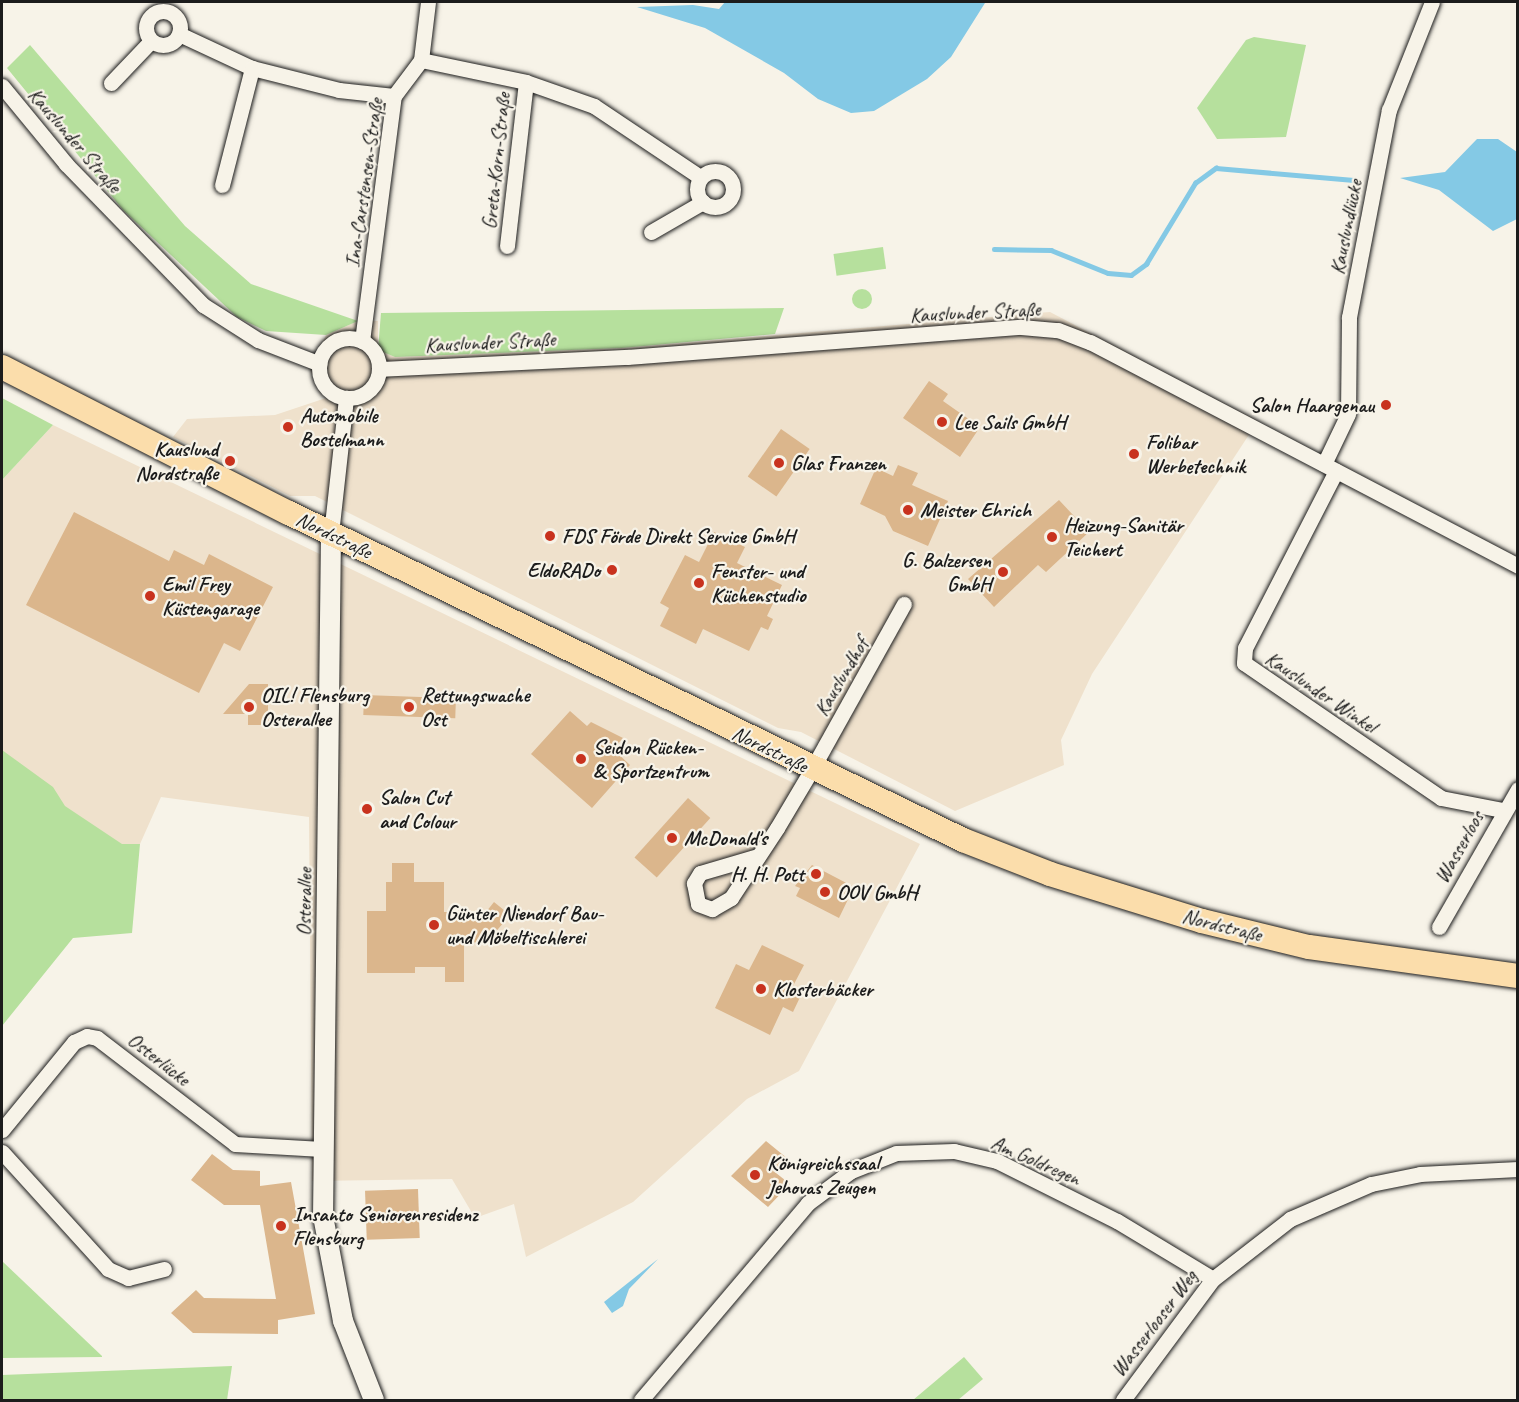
<!DOCTYPE html>
<html>
<head>
<meta charset="utf-8">
<style>
	body { margin:0 }
	#map { position:relative; width:1519px; height:1402px; overflow:hidden; background:#f7f3e8; font-family:Caveat,sans-serif }
	div>[style] { position:absolute }
	.built>* { inset:0; background:#efe1cc }
	.green>* { inset:0; background:#b6e09d; transform-origin:0 0 }
	.round { border-radius:50% }
	.water>* { inset:0; background:#84c9e5 }
	.stream>* { height:4.5px; margin:-2.25px; padding:0 2.25px; transform-origin:2.25px; border-radius:2.25px; background:#84c9e5 }
	.building>* { inset:0; background:#dbb68c; transform-origin:0 0 }
	.roads { filter:drop-shadow(0 0 2px #1c1c1c) drop-shadow(0 0 2px #1c1c1c) }
	.minor>* { height:15px; margin:-7.5px; padding:0 7.5px; transform-origin:7.5px; border-radius:7.5px; background:#f7f3e8 }
	.minor>.ring { margin:-7.5px; padding:0; box-sizing:content-box; background:none; border:15px solid #f7f3e8; border-radius:50% }
	.tertiary>* { height:20px; margin:-10px; padding:0 10px; transform-origin:10px; border-radius:10px; background:#f7f3e8 }
	.primary>* { height:24px; margin:-12px; padding:0 12px; transform-origin:12px; border-radius:12px; background:#fbddab }
	.dots>* { width:16px; height:16px; translate:-50% -50%; box-sizing:border-box; border:3px solid #f7f3e8; border-radius:50% }
	span { translate:-50% -50%; white-space:nowrap; text-align:center; line-height:1.15; -webkit-text-stroke:4.5px #f7f3e8; paint-order:stroke }
	.street-label { font-size:21px; color:#1c1c1c }
	.poi-label { font-size:21px; color:#1c1c1c; font-weight:700 }
	.right { translate:-100% -50%; text-align:right }
	.left { translate:0 -50%; text-align:left }
	.frame { position:absolute; inset:0; border:3px solid #1c1c1c; pointer-events:none }
</style>
</head>
<body>
<div id="map">
	<div class="built">
		<div style="clip-path:polygon(1050px 312px,1258px 421px,1092px 674px,1061px 740px,1064px 765px,955px 811px,801px 732px,778px 728px,315px 496px,290px 496px,173px 437px,187px 419px,275px 415px,326px 398px,310px 370px,326px 335px,358px 321px,378px 321px,378px 350px,395px 357px,622px 348px)"></div>
		<div style="clip-path:polygon(53px 425px,920px 844px,799px 1071px,747px 1099px,633px 1202px,526px 1257px,514px 1204px,475px 1218px,452px 1179px,312px 1181px,309px 817px,161px 797px,140px 844px,104px 844px,2px 759px,2px 480px)"></div>
	</div>
	<div class="green">
		<div style="clip-path:polygon(1254px 37px,1306px 45px,1286px 137px,1217px 139px,1197px 108px,1246px 40px)"></div>
		<div style="clip-path:polygon(30px 45px,185px 226px,251px 284px,358px 321px,326px 335px,266px 331px,237px 317px,123px 210px,7px 68px)"></div>
		<div style="left:883px;top:247px;width:22px;height:50px;rotate:82deg"></div>
		<div class="round" style="left:852px;top:289px;width:20px;height:20px"></div>
		<div style="clip-path:polygon(784px 308px,775px 334px,622px 348px,395px 357px,378px 350px,381px 313px)"></div>
		<div style="clip-path:polygon(2px 398px,53px 425px,2px 480px)"></div>
		<div style="clip-path:polygon(2px 750px,53px 787px,65px 806px,122px 844px,140px 844px,132px 933px,73px 938px,2px 1026px)"></div>
		<div style="clip-path:polygon(2px 1261px,102px 1356px,102px 1357px,2px 1358px)"></div>
		<div style="clip-path:polygon(964px 1357px,983px 1379px,958px 1400px,913px 1400px)"></div>
		<div style="clip-path:polygon(232px 1366px,227px 1400px,2px 1400px,2px 1375px)"></div>
	</div>
	<div class="water">
		<div style="clip-path:polygon(725px 2px,984px 2px,985px 3px,951px 57px,927px 79px,874px 111px,851px 113px,818px 99px,784px 73px,705px 28px,637px 7px,693px 5px,719px 9px)"></div>
		<div style="clip-path:polygon(1477px 139px,1498px 139px,1517px 152px,1517px 219px,1493px 231px,1439px 190px,1400px 178px,1445px 172px)"></div>
		<div style="clip-path:polygon(658px 1259px,629px 1289px,623px 1306px,612px 1313px,604px 1302px)"></div>
	</div>
	<div class="stream">
		<div style="left:994px;top:249px;width:57px;rotate:1deg"></div>
		<div style="left:1051px;top:250px;width:61px;rotate:22deg"></div>
		<div style="left:1108px;top:273px;width:23px;rotate:5deg"></div>
		<div style="left:1131px;top:275px;width:19px;rotate:-36deg"></div>
		<div style="left:1146px;top:264px;width:95px;rotate:-58.8deg"></div>
		<div style="left:1195px;top:183px;width:26px;rotate:-36deg"></div>
		<div style="left:1216px;top:168px;width:138px;rotate:5deg"></div>
	</div>
	<div class="building">
		<div style="clip-path:polygon(929px 381px,948px 394px,943px 401px,980px 427px,960px 457px,903px 418px)"></div>
		<div style="left:781px;top:429px;width:35px;height:58px;rotate:35deg"></div>
		<div style="clip-path:polygon(898px 465px,918px 473px,912px 485px,948px 501px,928px 546px,893px 531px,885px 516px,860px 504px,876px 468px,893px 476px)"></div>
		<div style="clip-path:polygon(1059px 500px,1089px 532px,1046px 572px,1038px 565px,994px 607px,968px 579px)"></div>
		<div style="clip-path:polygon(74px 512px,169px 561px,174px 550px,204px 565px,209px 554px,273px 587px,240px 651px,224px 643px,199px 693px,26px 605px)"></div>
		<div style="clip-path:polygon(714px 532px,745px 547px,737px 563px,782px 585px,767px 616px,773px 619px,768px 630px,761px 627px,749px 651px,703px 629px,696px 644px,660px 626px,669px 608px,660px 603px,685px 555px,699px 562px)"></div>
		<div style="clip-path:polygon(249px 684px,268px 684px,268px 713px,273px 713px,273px 725px,248px 725px,248px 714px,223px 714px)"></div>
		<div style="left:364px;top:695px;width:92px;height:20px;rotate:2deg"></div>
		<div style="clip-path:polygon(570px 711px,587px 726px,591px 722px,623px 738px,613px 749px,630px 765px,592px 808px,531px 754px)"></div>
		<div style="left:688px;top:798px;width:30px;height:80px;rotate:42deg"></div>
		<div style="clip-path:polygon(392px 863px,414px 863px,414px 882px,444px 882px,444px 912px,486px 912px,494px 902px,510px 915px,493px 935px,493px 943px,464px 942px,464px 982px,445px 982px,445px 967px,415px 967px,415px 973px,367px 973px,367px 911px,386px 911px,386px 882px,392px 882px)"></div>
		<div style="clip-path:polygon(812px 865px,854px 887px,839px 918px,796px 896px,800px 888px,795px 886px)"></div>
		<div style="clip-path:polygon(762px 945px,804px 965px,793px 986px,803px 991px,793px 1012px,783px 1007px,770px 1035px,715px 1008px,736px 964px,749px 970px)"></div>
		<div style="clip-path:polygon(766px 1141px,788px 1159px,776px 1173px,790px 1184px,768px 1207px,731px 1176px)"></div>
		<div style="clip-path:polygon(212px 1154px,233px 1170px,260px 1171px,260px 1186px,291px 1182px,315px 1314px,278px 1320px,278px 1334px,193px 1333px,171px 1313px,196px 1290px,204px 1298px,276px 1299px,260px 1205px,224px 1205px,191px 1180px)"></div>
		<div style="left:418px;top:1189px;width:49px;height:53px;rotate:88deg"></div>
	</div>
	<div class="roads">
		<div class="minor">
			<div class="ring" style="left:146px;top:11px;width:19px;height:19px"></div>
			<div style="left:179px;top:34px;width:81px;rotate:25deg"></div>
			<div style="left:252px;top:68px;width:90px;rotate:14.2deg"></div>
			<div style="left:339px;top:90px;width:55px;rotate:6.2deg"></div>
			<div style="left:421px;top:60px;width:107px;rotate:11.8deg"></div>
			<div style="left:526px;top:82px;width:72px;rotate:19.4deg"></div>
			<div style="left:594px;top:106px;width:128px;rotate:33.8deg"></div>
			<div style="left:111px;top:83px;width:58px;rotate:-46.4deg"></div>
			<div style="left:2px;top:86px;width:101px;rotate:50.6deg"></div>
			<div style="left:66px;top:164px;width:197px;rotate:45.8deg"></div>
			<div style="left:203px;top:305px;width:65px;rotate:32.5deg"></div>
			<div style="left:258px;top:340px;width:66px;rotate:21.2deg"></div>
			<div class="ring" style="left:697px;top:171px;width:21px;height:21px"></div>
			<div style="left:222px;top:185px;width:121px;rotate:-75.6deg"></div>
			<div style="left:651px;top:232px;width:60px;rotate:-30deg"></div>
			<div style="left:507px;top:246px;width:165px;rotate:-83.4deg"></div>
			<div class="ring" style="left:319px;top:338px;width:45px;height:45px"></div>
			<div style="left:362px;top:341px;width:247px;rotate:-82.6deg"></div>
			<div style="left:394px;top:96px;width:45px;rotate:-53.1deg"></div>
			<div style="left:421px;top:60px;width:58px;rotate:-83.1deg"></div>
			<div style="left:379px;top:369px;width:248px;rotate:-2.8deg"></div>
			<div style="left:627px;top:357px;width:395px;rotate:-4.4deg"></div>
			<div style="left:1021px;top:327px;width:37px;rotate:5deg"></div>
			<div style="left:1058px;top:330px;width:34px;rotate:21deg"></div>
			<div style="left:1090px;top:342px;width:483px;rotate:27.6deg"></div>
			<div style="left:1324px;top:464px;width:55px;rotate:-64.4deg"></div>
			<div style="left:1348px;top:414px;width:97px;rotate:-89.4deg"></div>
			<div style="left:1349px;top:317px;width:211px;rotate:-79.1deg"></div>
			<div style="left:1389px;top:110px;width:116px;rotate:-68.3deg"></div>
			<div style="left:1336px;top:471px;width:199px;rotate:117.2deg"></div>
			<div style="left:1245px;top:648px;width:15px;rotate:94deg"></div>
			<div style="left:1244px;top:663px;width:239px;rotate:34.4deg"></div>
			<div style="left:1441px;top:798px;width:63px;rotate:11deg"></div>
			<div style="left:331px;top:534px;width:137px;rotate:-83.7deg"></div>
			<div style="left:758px;top:856px;width:60px;rotate:163.7deg"></div>
			<div style="left:700px;top:873px;width:12px;rotate:121deg"></div>
			<div style="left:694px;top:883px;width:21px;rotate:79deg"></div>
			<div style="left:698px;top:904px;width:15px;rotate:20deg"></div>
			<div style="left:712px;top:909px;width:22px;rotate:-30deg"></div>
			<div style="left:731px;top:898px;width:84px;rotate:-56.7deg"></div>
			<div style="left:777px;top:828px;width:69px;rotate:-59.3deg"></div>
			<div style="left:812px;top:769px;width:189px;rotate:-60.9deg"></div>
			<div style="left:1439px;top:927px;width:159px;rotate:-60.2deg"></div>
			<div style="left:2px;top:1130px;width:114px;rotate:-50.7deg"></div>
			<div style="left:74px;top:1042px;width:14px;rotate:-25deg"></div>
			<div style="left:87px;top:1036px;width:10px;rotate:11deg"></div>
			<div style="left:97px;top:1038px;width:174px;rotate:37.5deg"></div>
			<div style="left:235px;top:1144px;width:87px;rotate:3.3deg"></div>
			<div style="left:2px;top:1152px;width:158px;rotate:47.8deg"></div>
			<div style="left:108px;top:1269px;width:22px;rotate:24deg"></div>
			<div style="left:128px;top:1278px;width:37px;rotate:-14deg"></div>
			<div style="left:641px;top:1400px;width:258px;rotate:-49.7deg"></div>
			<div style="left:808px;top:1203px;width:54px;rotate:-36.7deg"></div>
			<div style="left:851px;top:1171px;width:48px;rotate:-21.8deg"></div>
			<div style="left:896px;top:1153px;width:58px;rotate:-2deg"></div>
			<div style="left:954px;top:1151px;width:44px;rotate:13.1deg"></div>
			<div style="left:997px;top:1161px;width:134px;rotate:26.6deg"></div>
			<div style="left:1117px;top:1221px;width:112px;rotate:31.1deg"></div>
			<div style="left:1123px;top:1400px;width:151px;rotate:-53.4deg"></div>
			<div style="left:1213px;top:1279px;width:98px;rotate:-37.9deg"></div>
			<div style="left:1290px;top:1219px;width:88px;rotate:-23.4deg"></div>
			<div style="left:1371px;top:1184px;width:50px;rotate:-11.5deg"></div>
			<div style="left:1420px;top:1174px;width:98px;rotate:-2.9deg"></div>
		</div>
		<div class="tertiary">
			<div style="left:331px;top:534px;width:682px;rotate:90.67deg"></div>
			<div style="left:323px;top:1216px;width:107px;rotate:79.2deg"></div>
			<div style="left:343px;top:1321px;width:85px;rotate:68.6deg"></div>
		</div>
		<div class="primary">
			<div style="left:2px;top:367px;width:322px;rotate:27deg"></div>
			<div style="left:289px;top:513px;width:749px;rotate:25.88deg"></div>
			<div style="left:963px;top:840px;width:93px;rotate:21.3deg"></div>
			<div style="left:1050px;top:874px;width:159px;rotate:17.2deg"></div>
			<div style="left:1202px;top:921px;width:110px;rotate:13.7deg"></div>
			<div style="left:1309px;top:947px;width:211px;rotate:7.9deg"></div>
		</div>
	</div>
	<div class="dots">
		<div style="left:1386px;top:405px;background:#c8321e"></div>
		<div style="left:942px;top:422px;background:#c8321e"></div>
		<div style="left:288px;top:427px;background:#c8321e"></div>
		<div style="left:1134px;top:454px;background:#c8321e"></div>
		<div style="left:230px;top:461px;background:#c8321e"></div>
		<div style="left:779px;top:463px;background:#c8321e"></div>
		<div style="left:908px;top:510px;background:#c8321e"></div>
		<div style="left:550px;top:536px;background:#c8321e"></div>
		<div style="left:1052px;top:537px;background:#c8321e"></div>
		<div style="left:612px;top:570px;background:#c8321e"></div>
		<div style="left:1003px;top:572px;background:#c8321e"></div>
		<div style="left:699px;top:583px;background:#c8321e"></div>
		<div style="left:150px;top:596px;background:#c8321e"></div>
		<div style="left:249px;top:707px;background:#c8321e"></div>
		<div style="left:409px;top:707px;background:#c8321e"></div>
		<div style="left:581px;top:759px;background:#c8321e"></div>
		<div style="left:367px;top:809px;background:#c8321e"></div>
		<div style="left:672px;top:838px;background:#c8321e"></div>
		<div style="left:816px;top:874px;background:#c8321e"></div>
		<div style="left:825px;top:892px;background:#c8321e"></div>
		<div style="left:434px;top:925px;background:#c8321e"></div>
		<div style="left:761px;top:989px;background:#c8321e"></div>
		<div style="left:755px;top:1175px;background:#c8321e"></div>
		<div style="left:281px;top:1226px;background:#c8321e"></div>
	</div>
	<div class="street-label">
		<span style="left:75px;top:140px;rotate:49deg">Kauslunder Straße</span>
		<span style="left:496px;top:161px;rotate:-84deg">Greta-Korn-Straße</span>
		<span style="left:364px;top:183px;rotate:-82deg">Ina-Carstensen-Straße</span>
		<span style="left:1346px;top:227px;rotate:-79deg">Kauslundlücke</span>
		<span style="left:975px;top:312px;rotate:-3deg">Kauslunder Straße</span>
		<span style="left:490px;top:342px;rotate:-3deg">Kauslunder Straße</span>
		<span style="left:334px;top:535px;rotate:26deg">Nordstraße</span>
		<span style="left:841px;top:677px;rotate:-60deg">Kauslundhof</span>
		<span style="left:1321px;top:692px;rotate:34deg">Kauslunder Winkel</span>
		<span style="left:770px;top:749px;rotate:26deg">Nordstraße</span>
		<span style="left:1459px;top:847px;rotate:-61deg">Wasserloos</span>
		<span style="left:304px;top:902px;rotate:-89deg">Osterallee</span>
		<span style="left:1222px;top:925px;rotate:14deg">Nordstraße</span>
		<span style="left:159px;top:1059px;rotate:38deg">Osterlücke</span>
		<span style="left:1036px;top:1160px;rotate:24deg">Am Goldregen</span>
		<span style="left:1154px;top:1323px;rotate:-53deg">Wasserlooser Weg</span>
	</div>
	<div class="poi-label">
		<span class="right" style="left:1374px;top:405px">Salon Haargenau</span>
		<span class="left" style="left:300px;top:427px">Automobile<br>Bostelmann</span>
		<span class="left" style="left:954px;top:422px">Lee Sails GmbH</span>
		<span class="left" style="left:1146px;top:454px">Folibar<br>Werbetechnik</span>
		<span class="right" style="left:218px;top:461px">Kauslund<br>Nordstraße</span>
		<span class="left" style="left:791px;top:463px">Glas Franzen</span>
		<span class="left" style="left:920px;top:510px">Meister Ehrich</span>
		<span class="left" style="left:1064px;top:537px">Heizung-Sanitär<br>Teichert</span>
		<span class="left" style="left:562px;top:536px">FDS Förde Direkt Service GmbH</span>
		<span class="right" style="left:991px;top:572px">G. Balzersen<br>GmbH</span>
		<span class="right" style="left:600px;top:570px">EldoRADo</span>
		<span class="left" style="left:711px;top:583px">Fenster- und<br>Küchenstudio</span>
		<span class="left" style="left:162px;top:596px">Emil Frey<br>Küstengarage</span>
		<span class="left" style="left:261px;top:707px">OIL! Flensburg<br>Osterallee</span>
		<span class="left" style="left:421px;top:707px">Rettungswache<br>Ost</span>
		<span class="left" style="left:593px;top:759px">Seidon Rücken-<br>&amp; Sportzentrum</span>
		<span class="left" style="left:379px;top:809px">Salon Cut<br>and Colour</span>
		<span class="left" style="left:684px;top:838px">McDonald's</span>
		<span class="right" style="left:804px;top:874px">H. H. Pott</span>
		<span class="left" style="left:837px;top:892px">OOV GmbH</span>
		<span class="left" style="left:446px;top:925px">Günter Niendorf Bau-<br>und Möbeltischlerei</span>
		<span class="left" style="left:773px;top:989px">Klosterbäcker</span>
		<span class="left" style="left:767px;top:1175px">Königreichssaal<br>Jehovas Zeugen</span>
		<span class="left" style="left:293px;top:1226px">Insanto Seniorenresidenz<br>Flensburg</span>
	</div>
	<div class="frame"></div>
</div>
</body>
</html>
